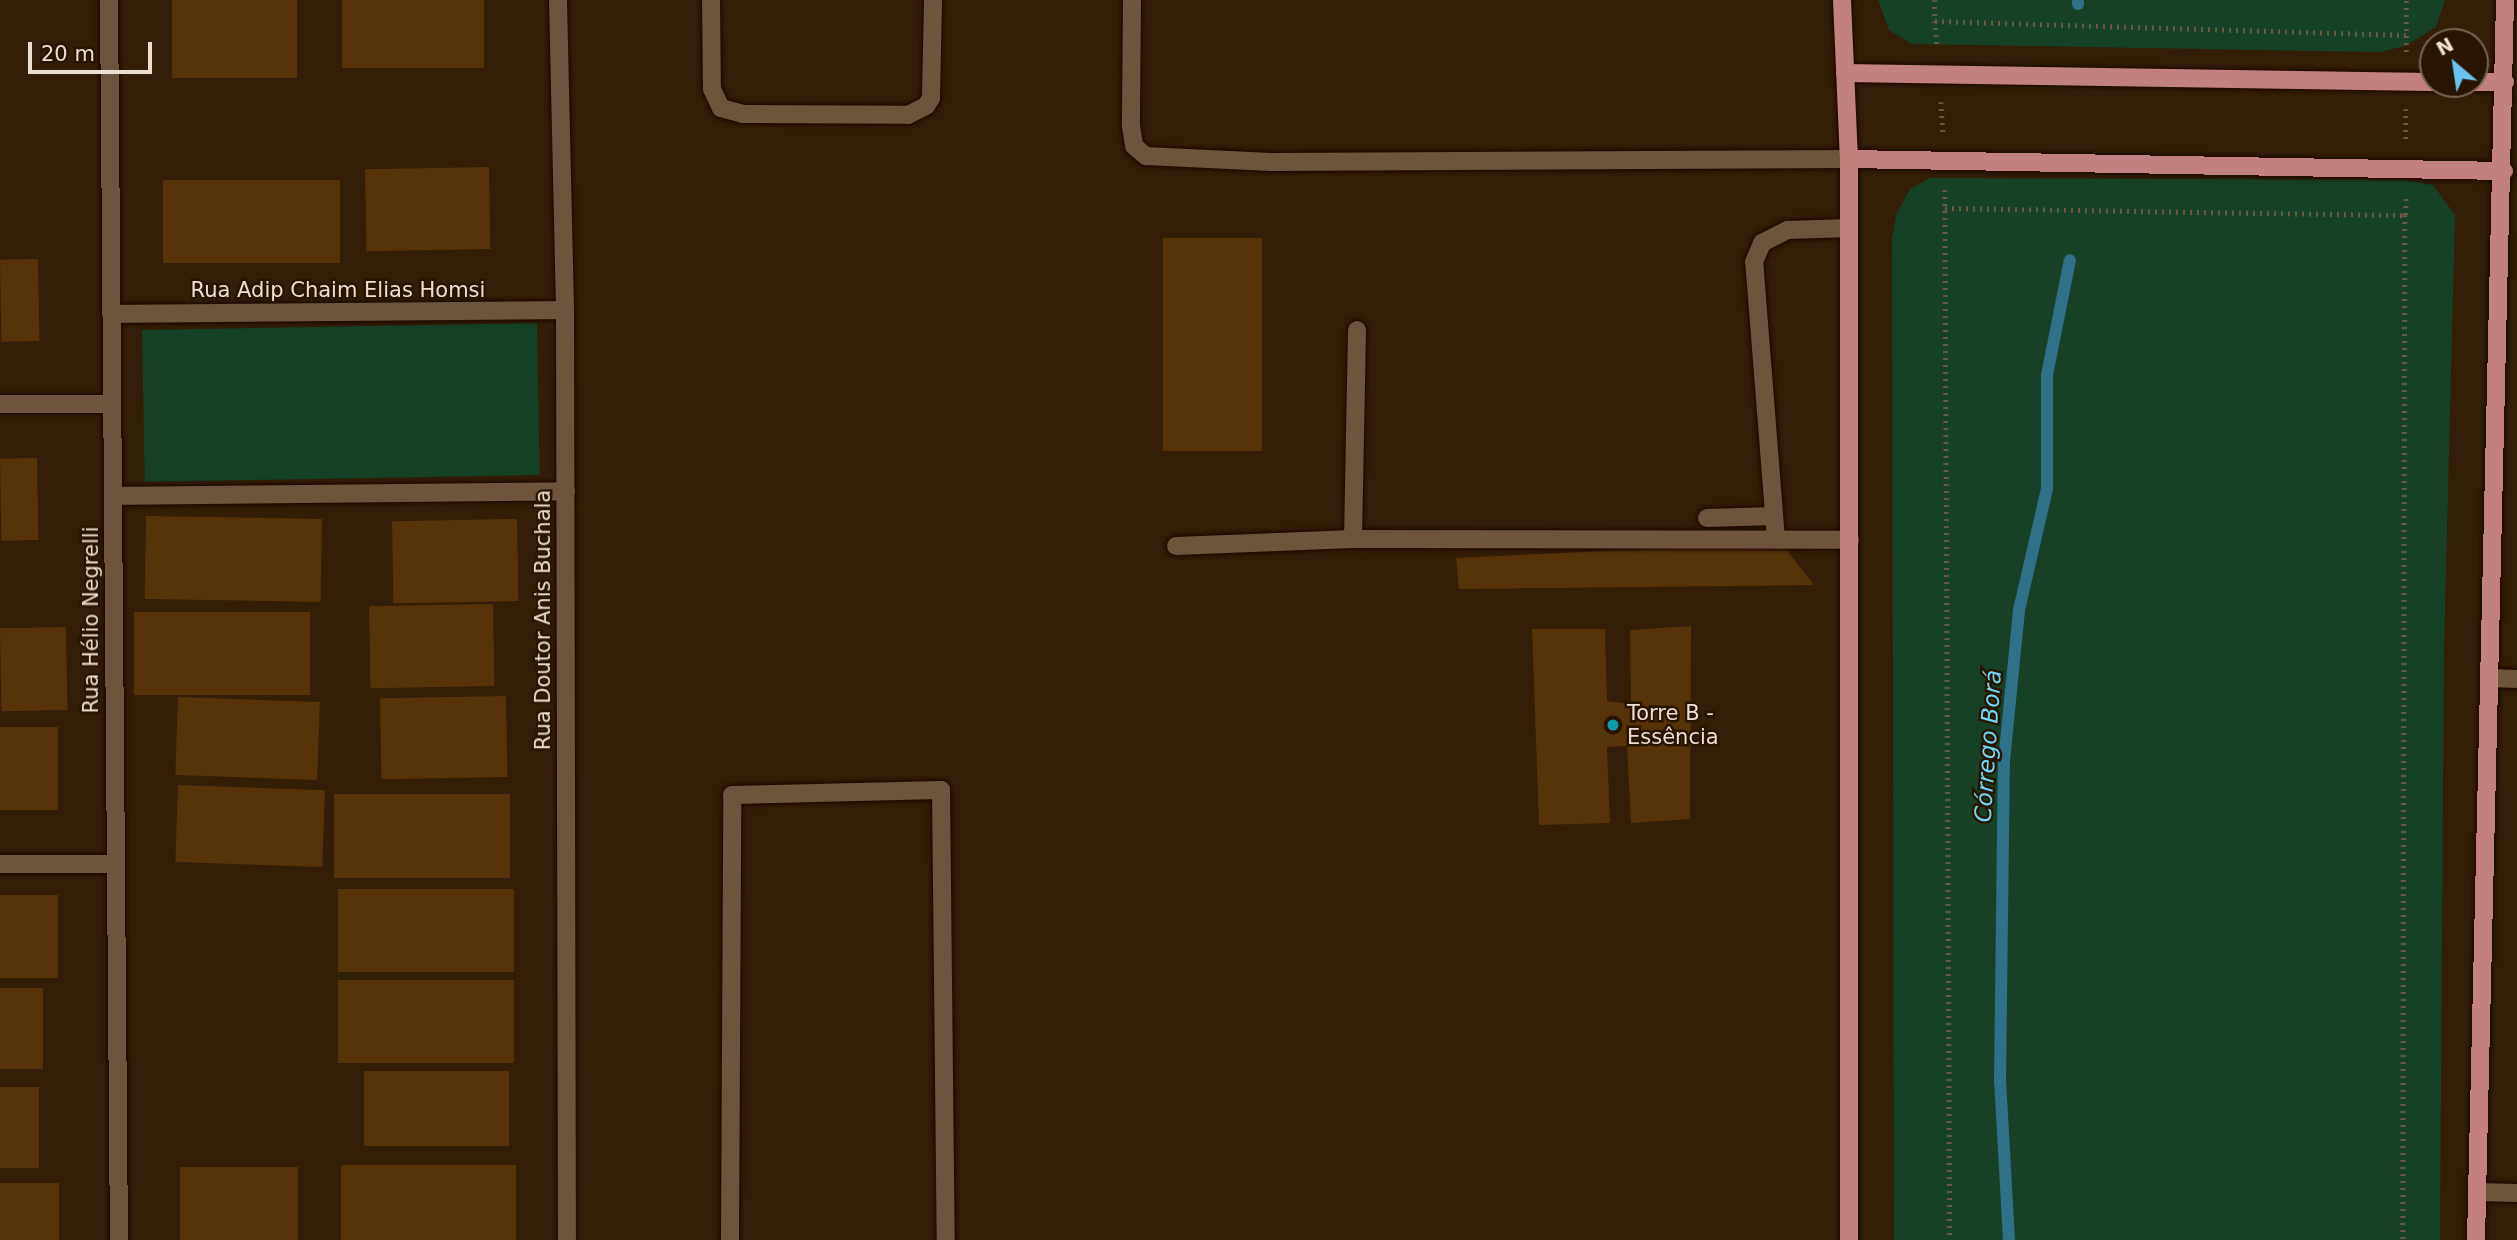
<!DOCTYPE html>
<html>
<head>
<meta charset="utf-8">
<style>
	body { margin:0 }
	#map { position:relative; width:2517px; height:1240px; overflow:hidden; background:#331e07; font-family:"DejaVu Sans",sans-serif }
	div>[style] { position:absolute }
	.green>* { inset:0; background:#174127; transform-origin:0 0 }
	.stream>* { height:12px; margin:-6px; padding:0 6px; transform-origin:6px; border-radius:6px; background:#2f7187 }
	.building>* { inset:0; background:#573407; transform-origin:0 0 }
	.path>* { height:4.5px; margin-top:-2.25px; transform-origin:0; background:repeating-linear-gradient(90deg,#6b5843 0 2px,transparent 0 7px) }
	.roads { filter:drop-shadow(0 0 2px #1a0700) drop-shadow(0 0 2px #1a0700) }
	.lane>* { height:18px; margin:-9px; padding:0 9px; transform-origin:9px; border-radius:9px; background:#6d553d }
	.street>* { height:18px; margin:-9px; padding:0 9px; transform-origin:9px; border-radius:9px; background:#6d553d }
	.primary>* { height:18px; margin:-9px; padding:0 9px; transform-origin:9px; border-radius:9px; background:#c2817c }
	.dots>* { width:19px; height:19px; translate:-50% -50%; box-sizing:border-box; border:4px solid #281500; border-radius:50% }
	span { translate:-50% -50%; white-space:nowrap; text-align:center; line-height:1.15; -webkit-text-stroke:5px #281500; paint-order:stroke }
	.street-label { font-size:21px; color:#ecded0 }
	.poi-label { font-size:21px; color:#ecded0 }
	.left { translate:0 -50%; text-align:left }
	.water-label { font-size:23px; color:#73d7f9; font-style:italic }
	.north { position:absolute; left:2419px; top:28px; width:70px; height:70px; box-sizing:border-box; background:#281500; border:2px solid #766553; border-radius:50%; rotate:331deg; font-size:19px; font-weight:700; line-height:28px; text-align:center; color:#ecded0 }
	.north::after { content:''; display:block; margin:auto; width:24px; height:32px; background:#69c3f1; clip-path:polygon(50% 0,100% 100%,50% 72%,0 100%) }
	.scale { position:absolute; left:28px; top:42px; width:124px; height:32px; box-sizing:border-box; border:4px solid #ecded0; border-top:0; padding-left:9px; font-size:21px; line-height:24px; white-space:nowrap; color:#ecded0; -webkit-text-stroke:5px #281500; paint-order:stroke }
</style>
</head>
<body>
<div id="map">
	<div class="green">
		<div style="clip-path:polygon(1878px 0,2445px 0,2436px 27px,2405px 46px,2380px 52px,1912px 44px,1889px 30px)"></div>
		<div style="clip-path:polygon(1930px 178px,2403px 180px,2433px 185px,2455px 215px,2444px 651px,2440px 1240px,1894px 1240px,1892px 239px,1896px 215px,1910px 189px)"></div>
		<div style="left:537px;top:323px;width:152px;height:395px;rotate:89deg"></div>
	</div>
	<div class="stream">
		<div style="left:2078px;top:0;width:4px;rotate:90deg"></div>
		<div style="left:2009px;top:1240px;width:159px;rotate:-93.2deg"></div>
		<div style="left:2000px;top:1081px;width:320px;rotate:-89.3deg"></div>
		<div style="left:2004px;top:761px;width:152px;rotate:-84.3deg"></div>
		<div style="left:2019px;top:610px;width:124px;rotate:-77deg"></div>
		<div style="left:2047px;top:489px;width:114px;rotate:-90deg"></div>
		<div style="left:2047px;top:375px;width:117px;rotate:-78.7deg"></div>
	</div>
	<div class="building">
		<div style="left:172px;top:0;width:125px;height:78px"></div>
		<div style="left:342px;top:0;width:142px;height:68px"></div>
		<div style="left:489px;top:167px;width:82px;height:124px;rotate:89deg"></div>
		<div style="left:163px;top:180px;width:177px;height:83px"></div>
		<div style="left:1262px;top:238px;width:213px;height:99px;rotate:90deg"></div>
		<div style="left:38px;top:259px;width:82px;height:38px;rotate:89deg"></div>
		<div style="left:37px;top:458px;width:82px;height:37px;rotate:89deg"></div>
		<div style="left:322px;top:519px;width:83px;height:176px;rotate:91deg"></div>
		<div style="left:517px;top:519px;width:82px;height:125px;rotate:89deg"></div>
		<div style="clip-path:polygon(1781px 543px,1814px 585px,1459px 589px,1456px 558px)"></div>
		<div style="left:493px;top:604px;width:82px;height:124px;rotate:89deg"></div>
		<div style="left:310px;top:612px;width:83px;height:176px;rotate:90deg"></div>
		<div style="clip-path:polygon(1691px 626px,1690px 819px,1631px 823px,1627px 746px,1607px 747px,1610px 823px,1539px 825px,1532px 629px,1605px 629px,1607px 701px,1631px 704px,1630px 630px)"></div>
		<div style="left:66px;top:627px;width:83px;height:66px;rotate:89deg"></div>
		<div style="left:506px;top:696px;width:81px;height:126px;rotate:89deg"></div>
		<div style="left:178px;top:697px;width:142px;height:78px;rotate:2deg"></div>
		<div style="left:0;top:727px;width:58px;height:83px"></div>
		<div style="left:178px;top:785px;width:147px;height:77px;rotate:2deg"></div>
		<div style="left:510px;top:794px;width:84px;height:176px;rotate:90deg"></div>
		<div style="left:514px;top:889px;width:83px;height:176px;rotate:90deg"></div>
		<div style="left:0;top:895px;width:58px;height:83px"></div>
		<div style="left:514px;top:980px;width:83px;height:176px;rotate:90deg"></div>
		<div style="left:0;top:988px;width:43px;height:81px"></div>
		<div style="left:509px;top:1071px;width:75px;height:145px;rotate:90deg"></div>
		<div style="left:0;top:1087px;width:39px;height:81px"></div>
		<div style="left:516px;top:1165px;width:75px;height:175px;rotate:90deg"></div>
		<div style="left:180px;top:1167px;width:118px;height:73px"></div>
		<div style="left:59px;top:1183px;width:57px;height:59px;rotate:90deg"></div>
	</div>
	<div class="path">
		<div style="left:1935px;top:0;width:21px;rotate:90deg"></div>
		<div style="left:1935px;top:21px;width:471px;rotate:1.7deg"></div>
		<div style="left:1935px;top:21px;width:24px;rotate:85deg"></div>
		<div style="left:2406px;top:52px;width:52px;rotate:-90deg"></div>
		<div style="left:1941px;top:102px;width:30px;rotate:86deg"></div>
		<div style="left:2406px;top:109px;width:30px;rotate:90deg"></div>
		<div style="left:1945px;top:190px;width:1050px;rotate:89.73deg"></div>
		<div style="left:1945px;top:208px;width:460px;rotate:0.9deg"></div>
		<div style="left:2405px;top:215px;width:1025px;rotate:90.11deg"></div>
		<div style="left:2405px;top:215px;width:18px;rotate:-87deg"></div>
	</div>
	<div class="roads">
		<div class="lane">
			<div style="left:711px;top:0;width:89px;rotate:89.4deg"></div>
			<div style="left:712px;top:89px;width:21px;rotate:65deg"></div>
			<div style="left:721px;top:108px;width:23px;rotate:15deg"></div>
			<div style="left:743px;top:114px;width:165px;rotate:0.3deg"></div>
			<div style="left:908px;top:115px;width:20px;rotate:-27deg"></div>
			<div style="left:926px;top:106px;width:9px;rotate:-58deg"></div>
			<div style="left:931px;top:98px;width:98px;rotate:-88.8deg"></div>
			<div style="left:1132px;top:0;width:126px;rotate:90.5deg"></div>
			<div style="left:1131px;top:126px;width:20px;rotate:81deg"></div>
			<div style="left:1134px;top:146px;width:16px;rotate:40deg"></div>
			<div style="left:1146px;top:156px;width:125px;rotate:2.7deg"></div>
			<div style="left:1271px;top:162px;width:578px;rotate:-0.3deg"></div>
			<div style="left:1707px;top:518px;width:67px;rotate:-1.7deg"></div>
			<div style="left:1353px;top:539px;width:209px;rotate:-88.9deg"></div>
			<div style="left:1776px;top:539px;width:278px;rotate:-94.5deg"></div>
			<div style="left:1754px;top:262px;width:21px;rotate:-67deg"></div>
			<div style="left:1762px;top:243px;width:29px;rotate:-27deg"></div>
			<div style="left:1788px;top:230px;width:60px;rotate:-1.9deg"></div>
			<div style="left:1176px;top:546px;width:177px;rotate:-2.3deg"></div>
			<div style="left:1353px;top:539px;width:497px;rotate:0.1deg"></div>
			<div style="left:730px;top:1240px;width:445px;rotate:-89.7deg"></div>
			<div style="left:732px;top:795px;width:209px;rotate:-1.4deg"></div>
			<div style="left:941px;top:790px;width:450px;rotate:89.4deg"></div>
		</div>
		<div class="street">
			<div style="left:109px;top:0;width:1240px;rotate:89.54deg"></div>
			<div style="left:558px;top:0;width:310px;rotate:88.7deg"></div>
			<div style="left:565px;top:310px;width:930px;rotate:89.88deg"></div>
			<div style="left:111px;top:314px;width:454px;rotate:-0.5deg"></div>
			<div style="left:0;top:404px;width:112px"></div>
			<div style="left:113px;top:496px;width:453px;rotate:-0.6deg"></div>
			<div style="left:2490px;top:678px;width:27px;rotate:2deg"></div>
			<div style="left:0;top:864px;width:115px"></div>
			<div style="left:2477px;top:1192px;width:40px;rotate:1.4deg"></div>
		</div>
		<div class="primary">
			<div style="left:1842px;top:0;width:159px;rotate:87.5deg"></div>
			<div style="left:1849px;top:159px;width:1081px;rotate:90deg"></div>
			<div style="left:1845px;top:73px;width:588px;rotate:0.88deg"></div>
			<div style="left:2475px;top:82px;width:30px"></div>
			<div style="left:1849px;top:159px;width:655px;rotate:1.05deg"></div>
			<div style="left:2476px;top:1240px;width:1240px;rotate:-88.66deg"></div>
		</div>
	</div>
	<div class="dots">
		<div style="left:1613px;top:725px;background:#0f9aa8"></div>
	</div>
	<div class="street-label">
		<span style="left:338px;top:290px">Rua Adip Chaim Elias Homsi</span>
		<span style="left:91px;top:620px;rotate:-90deg">Rua Hélio Negrelli</span>
		<span style="left:543px;top:620px;rotate:-90deg">Rua Doutor Anis Buchala</span>
	</div>
	<div class="poi-label">
		<span class="left" style="left:1627px;top:725px">Torre B -<br>Essência</span>
	</div>
	<div class="water-label">
		<span style="left:1988px;top:746px;rotate:-86deg">Córrego Borá</span>
	</div>
	<div class="north">N</div>
	<div class="scale">20 m</div>
</div>
</body>
</html>
